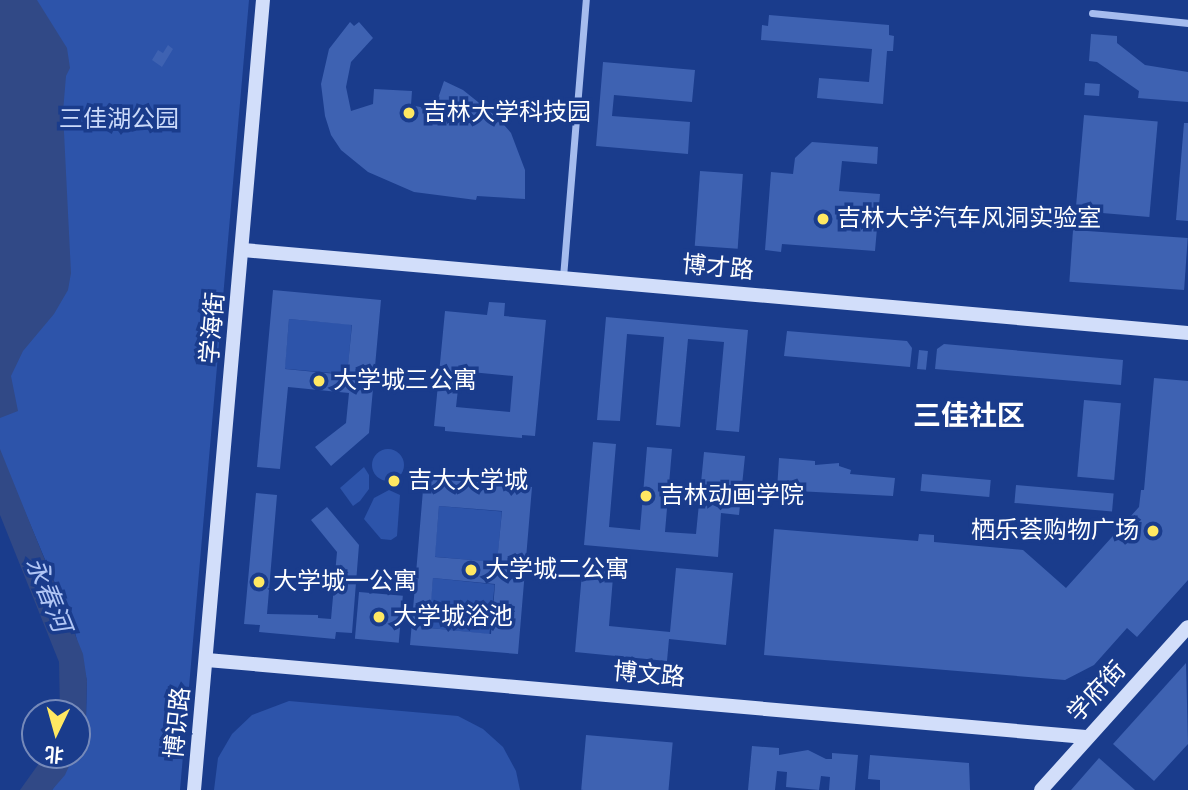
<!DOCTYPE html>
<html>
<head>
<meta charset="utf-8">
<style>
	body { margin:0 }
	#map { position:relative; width:1188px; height:790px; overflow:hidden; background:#1a3c8c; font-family:"Sofia Sans Condensed","Noto Sans SC",sans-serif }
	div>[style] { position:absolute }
	.green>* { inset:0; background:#2d54aa; transform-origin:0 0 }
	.round { border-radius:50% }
	.water>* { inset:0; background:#314986 }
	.building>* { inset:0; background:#3e62b2; transform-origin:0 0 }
	.street>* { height:7px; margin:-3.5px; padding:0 3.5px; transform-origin:3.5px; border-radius:3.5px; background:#a5bcee }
	.secondary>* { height:14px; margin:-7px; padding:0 7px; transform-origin:7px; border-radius:7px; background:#d2defa }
	.dots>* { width:19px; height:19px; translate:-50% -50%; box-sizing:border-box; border:4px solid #1a3c8c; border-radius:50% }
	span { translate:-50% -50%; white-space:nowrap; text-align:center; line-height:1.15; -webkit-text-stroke:7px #1a3c8c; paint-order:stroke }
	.poi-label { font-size:24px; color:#fff }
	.left { translate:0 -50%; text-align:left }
	.right { translate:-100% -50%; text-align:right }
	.park-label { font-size:24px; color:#cbdafa }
	.street-label { font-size:24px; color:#fff }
	.water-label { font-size:26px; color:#b1c6f5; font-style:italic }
	.quarter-label { font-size:28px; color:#fff; font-weight:700 }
	.north { position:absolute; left:21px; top:699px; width:70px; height:70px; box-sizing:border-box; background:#1a3c8c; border:2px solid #768aba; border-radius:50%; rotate:185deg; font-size:19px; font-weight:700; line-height:28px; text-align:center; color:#fff }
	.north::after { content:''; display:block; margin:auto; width:24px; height:32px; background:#ffe862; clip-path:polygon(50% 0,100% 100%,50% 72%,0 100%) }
</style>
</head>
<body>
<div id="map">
	<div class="green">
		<div style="clip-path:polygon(0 0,249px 0,180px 790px,52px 790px,77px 755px,86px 717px,87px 681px,74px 628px,14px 486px,0 491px)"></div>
		<div style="left:289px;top:319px;width:63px;height:50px;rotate:5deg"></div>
		<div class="round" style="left:372px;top:449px;width:32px;height:32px"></div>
		<div style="clip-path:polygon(364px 467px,369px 475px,369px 489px,360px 501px,353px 506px,340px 488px)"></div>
		<div style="clip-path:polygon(389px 490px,400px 495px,397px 536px,391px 540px,381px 539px,364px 519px,374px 498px)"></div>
		<div style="left:439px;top:506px;width:63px;height:51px;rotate:5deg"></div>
		<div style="left:433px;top:578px;width:62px;height:50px;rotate:6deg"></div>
		<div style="clip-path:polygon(289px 701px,458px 716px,483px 729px,503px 747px,516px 771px,520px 790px,214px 790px,218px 758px,232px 734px,252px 715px)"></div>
	</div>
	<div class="water">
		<div style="clip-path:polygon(0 0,37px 0,67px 48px,70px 68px,66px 76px,63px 112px,71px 273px,68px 290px,54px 314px,23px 351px,11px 376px,18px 411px,0 418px)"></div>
		<div style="clip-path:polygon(0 449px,83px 654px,87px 681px,86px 717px,77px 749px,77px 713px,60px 713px,59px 662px,0 515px)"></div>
		<div style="clip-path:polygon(45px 755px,74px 755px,65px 775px,52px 790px,20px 790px)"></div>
	</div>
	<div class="building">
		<div style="clip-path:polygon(769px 15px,889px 25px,889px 35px,894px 36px,893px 51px,887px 51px,883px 104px,817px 98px,819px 78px,869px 82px,872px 49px,761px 40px,762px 25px,768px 26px)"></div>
		<div style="clip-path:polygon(350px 22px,354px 26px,359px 22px,373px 38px,351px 62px,346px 87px,351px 111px,373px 104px,374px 89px,412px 91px,411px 105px,434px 110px,444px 81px,463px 90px,498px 118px,511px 133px,525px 170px,525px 199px,477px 196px,476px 200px,414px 192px,368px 172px,341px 150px,331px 135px,325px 116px,321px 84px,329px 49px)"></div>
		<div style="clip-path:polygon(1091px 34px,1117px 36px,1117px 43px,1145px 65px,1188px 72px,1188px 102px,1138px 98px,1139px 91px,1097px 62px,1089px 61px)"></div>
		<div style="clip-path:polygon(168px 45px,173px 49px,162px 67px,152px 60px,158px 50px,163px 53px)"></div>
		<div style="clip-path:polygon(603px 62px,695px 70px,692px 102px,614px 95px,612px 116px,690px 122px,688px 154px,596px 146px)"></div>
		<div style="left:1085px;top:83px;width:15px;height:12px;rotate:4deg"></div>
		<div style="left:1084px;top:115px;width:74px;height:96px;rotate:5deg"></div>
		<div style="clip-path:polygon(1184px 123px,1188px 123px,1188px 221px,1176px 220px)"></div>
		<div style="clip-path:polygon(812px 142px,878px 147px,877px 164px,842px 161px,839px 191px,880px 194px,875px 251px,782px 244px,781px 252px,765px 250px,771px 172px,793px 174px,795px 158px)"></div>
		<div style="left:700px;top:171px;width:43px;height:75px;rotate:4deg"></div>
		<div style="left:1073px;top:230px;width:115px;height:52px;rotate:4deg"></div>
		<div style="clip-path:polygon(evenodd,273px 290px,381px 300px,369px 433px,331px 466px,315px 447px,346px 423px,349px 393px,288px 387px,280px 469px,257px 467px,273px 290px,289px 319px,352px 325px,347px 375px,285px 369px,289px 319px)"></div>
		<div style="clip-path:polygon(evenodd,489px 302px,505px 303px,504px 316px,546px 320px,535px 436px,522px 435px,522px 438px,445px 431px,445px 427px,434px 426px,445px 311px,487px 315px,489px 302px,460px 371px,513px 376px,510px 412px,456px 407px,460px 371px)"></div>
		<div style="clip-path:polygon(606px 317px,748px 330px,739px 432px,716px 430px,724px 342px,688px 339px,680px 427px,656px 425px,664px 337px,627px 334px,620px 421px,597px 420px)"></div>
		<div style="clip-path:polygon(787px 331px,907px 341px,912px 348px,910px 367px,784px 356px)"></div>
		<div style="clip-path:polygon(944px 344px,1123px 360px,1121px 385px,935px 369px,937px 349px)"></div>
		<div style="left:919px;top:350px;width:9px;height:19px;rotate:6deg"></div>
		<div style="clip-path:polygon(1154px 378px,1188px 381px,1188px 580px,1137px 637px,1127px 628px,1094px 665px,1065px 680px,764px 655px,774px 529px,918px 541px,919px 534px,934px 535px,934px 542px,1023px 550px,1066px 588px,1139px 507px,1141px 490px,1144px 490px)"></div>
		<div style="left:1084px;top:400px;width:37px;height:77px;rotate:5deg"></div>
		<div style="clip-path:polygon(593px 442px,616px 444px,609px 527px,640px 530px,647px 447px,672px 449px,665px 532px,696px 534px,704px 452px,745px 456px,739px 515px,721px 513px,718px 557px,584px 545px)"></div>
		<div style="clip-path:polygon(779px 458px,815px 461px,815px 465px,839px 463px,839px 466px,851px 470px,850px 474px,895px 478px,893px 496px,777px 490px)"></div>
		<div style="left:922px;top:474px;width:69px;height:17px;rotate:5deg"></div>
		<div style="clip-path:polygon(evenodd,424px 478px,532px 487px,518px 654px,410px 645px,424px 478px,439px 506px,502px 511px,497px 562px,435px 557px,439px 506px,424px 478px,433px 578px,495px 584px,491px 634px,429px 628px,433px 578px)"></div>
		<div style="left:1016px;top:485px;width:98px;height:18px;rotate:5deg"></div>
		<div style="clip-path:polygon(256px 493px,277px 495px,267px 614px,318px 615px,318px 618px,331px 619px,337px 552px,311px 520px,327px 507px,359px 545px,352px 633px,336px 632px,335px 639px,259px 632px,260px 625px,244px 624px)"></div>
		<div style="clip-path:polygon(583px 562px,614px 565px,609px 626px,670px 632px,676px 568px,733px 573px,726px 645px,669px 639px,667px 661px,575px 652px)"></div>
		<div style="left:359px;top:592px;width:44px;height:47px;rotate:5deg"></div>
		<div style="clip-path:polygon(1186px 663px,1188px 744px,1154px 781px,1113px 744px)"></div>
		<div style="left:586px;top:735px;width:87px;height:55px;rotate:5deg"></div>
		<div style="clip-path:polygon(752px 746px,779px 748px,779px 755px,808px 750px,826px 759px,832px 759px,832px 753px,858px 755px,855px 790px,829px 790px,830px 777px,821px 776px,819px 790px,786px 787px,787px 772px,777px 771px,775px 790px,748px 790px)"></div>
		<div style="clip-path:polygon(870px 755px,969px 763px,970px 790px,880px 790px,880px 780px,868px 779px)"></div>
		<div style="clip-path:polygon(1099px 758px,1135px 790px,1071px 790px)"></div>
	</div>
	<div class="street">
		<div style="left:1092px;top:13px;width:97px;rotate:5.9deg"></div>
		<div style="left:563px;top:277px;width:278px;rotate:-85.3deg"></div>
	</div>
	<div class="secondary">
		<div style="left:243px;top:250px;width:949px;rotate:5.02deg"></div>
		<div style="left:207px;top:660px;width:882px;rotate:5.01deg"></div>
		<div style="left:194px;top:790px;width:793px;rotate:-85.01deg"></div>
		<div style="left:1041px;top:790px;width:219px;rotate:-48deg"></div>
	</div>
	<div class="dots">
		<div style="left:409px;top:113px;background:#ffe862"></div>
		<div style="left:823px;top:219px;background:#ffe862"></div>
		<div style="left:319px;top:381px;background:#ffe862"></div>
		<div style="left:394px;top:481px;background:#ffe862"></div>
		<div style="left:646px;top:496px;background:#ffe862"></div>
		<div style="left:1153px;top:531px;background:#ffe862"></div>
		<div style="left:471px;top:570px;background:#ffe862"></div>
		<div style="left:259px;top:582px;background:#ffe862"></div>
		<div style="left:379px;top:617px;background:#ffe862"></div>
	</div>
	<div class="poi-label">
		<span class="left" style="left:423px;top:113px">吉林大学科技园</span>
		<span class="left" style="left:837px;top:219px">吉林大学汽车风洞实验室</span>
		<span class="left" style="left:333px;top:381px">大学城三公寓</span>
		<span class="left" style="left:408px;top:481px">吉大大学城</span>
		<span class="left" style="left:660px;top:496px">吉林动画学院</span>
		<span class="right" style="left:1139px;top:531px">栖乐荟购物广场</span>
		<span class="left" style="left:485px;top:570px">大学城二公寓</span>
		<span class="left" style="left:273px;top:582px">大学城一公寓</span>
		<span class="left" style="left:393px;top:617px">大学城浴池</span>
	</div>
	<div class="park-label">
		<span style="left:119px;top:120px">三佳湖公园</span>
	</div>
	<div class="street-label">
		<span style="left:718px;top:268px;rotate:5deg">博才路</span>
		<span style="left:213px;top:328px;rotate:-85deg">学海街</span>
		<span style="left:649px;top:675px;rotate:5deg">博文路</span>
		<span style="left:1097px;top:692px;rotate:-47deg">学府街</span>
		<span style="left:178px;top:723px;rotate:-84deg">博识路</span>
	</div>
	<div class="water-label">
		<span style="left:47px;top:595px;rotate:68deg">永春河</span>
	</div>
	<div class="quarter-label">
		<span style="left:969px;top:417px">三佳社区</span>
	</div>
	<div class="north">北</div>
</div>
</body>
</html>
